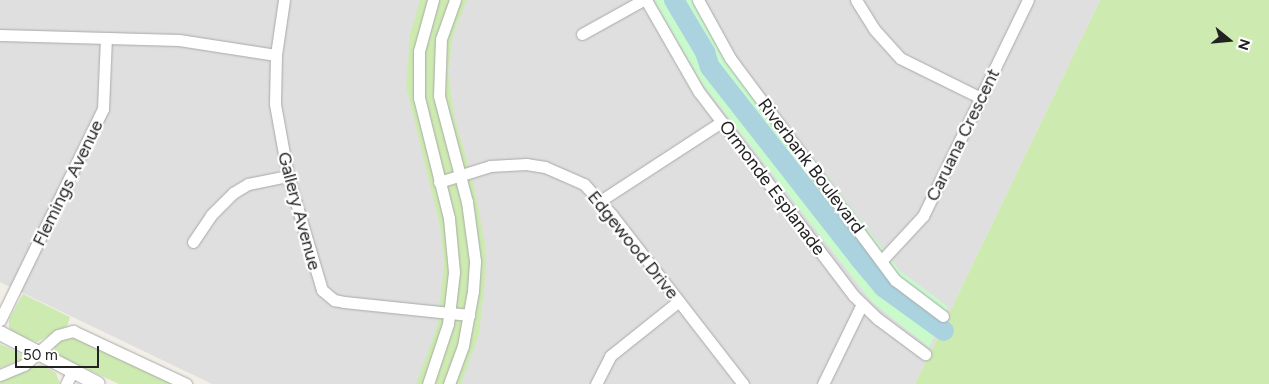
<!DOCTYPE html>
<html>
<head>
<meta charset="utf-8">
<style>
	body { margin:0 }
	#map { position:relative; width:1269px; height:384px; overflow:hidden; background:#f2efe9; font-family:Figtree,sans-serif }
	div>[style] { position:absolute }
	.residential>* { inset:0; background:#e0dfdf }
	.grass>* { inset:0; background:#cdebb0 }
	.park>* { inset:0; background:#c8facc }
	.river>* { height:20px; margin:-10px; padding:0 10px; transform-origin:10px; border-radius:10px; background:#aad3df }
	.roads { filter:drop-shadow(0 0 1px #a9a9a9) drop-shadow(0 0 1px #a9a9a9) }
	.minor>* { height:11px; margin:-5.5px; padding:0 5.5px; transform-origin:5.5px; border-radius:5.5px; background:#fff }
	.tertiary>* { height:14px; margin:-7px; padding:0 7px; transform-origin:7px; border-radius:7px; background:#fff }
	span { translate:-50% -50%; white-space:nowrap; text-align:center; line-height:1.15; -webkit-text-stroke:4.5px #fff; paint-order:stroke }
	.street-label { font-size:18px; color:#222 }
	.north { position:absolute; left:1204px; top:15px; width:50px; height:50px; -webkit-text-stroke:4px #fff; paint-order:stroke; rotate:107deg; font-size:14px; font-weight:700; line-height:20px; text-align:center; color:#222 }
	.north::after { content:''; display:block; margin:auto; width:18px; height:22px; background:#222; clip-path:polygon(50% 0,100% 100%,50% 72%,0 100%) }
	.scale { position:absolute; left:15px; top:346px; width:84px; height:22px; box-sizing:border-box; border:2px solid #222; border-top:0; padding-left:6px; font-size:15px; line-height:18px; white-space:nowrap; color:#222; -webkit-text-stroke:4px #fff; paint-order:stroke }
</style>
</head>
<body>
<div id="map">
	<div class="residential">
		<div style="clip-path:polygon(0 0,1100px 0,915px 384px,212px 384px,0 282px)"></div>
	</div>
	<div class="grass">
		<div style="clip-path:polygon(420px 0,467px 0,453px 35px,448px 72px,455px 119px,474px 185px,485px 244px,486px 271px,479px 334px,461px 384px,416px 384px,437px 327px,444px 264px,440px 227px,406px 86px,410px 34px)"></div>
		<div style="clip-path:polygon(1100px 0,1269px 0,1269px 384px,915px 384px)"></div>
		<div style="clip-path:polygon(23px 294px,70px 317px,67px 326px,37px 342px,14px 334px,9px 328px,9px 319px)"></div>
		<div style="clip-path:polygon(73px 335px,176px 384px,119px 384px,57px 355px,53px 345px)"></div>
		<div style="clip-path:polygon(0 344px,27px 357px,0 368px)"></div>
		<div style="clip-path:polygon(41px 364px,56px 373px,60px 384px,0 384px,0 380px)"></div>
	</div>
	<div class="park">
		<div style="clip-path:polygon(654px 0,702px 0,737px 60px,900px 271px,948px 307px,929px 347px,872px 302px,701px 82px)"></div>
	</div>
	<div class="river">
		<div style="left:674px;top:0;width:61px;rotate:59.2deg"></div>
		<div style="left:705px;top:52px;width:16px;rotate:72deg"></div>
		<div style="left:710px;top:67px;width:242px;rotate:52deg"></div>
		<div style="left:859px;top:258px;width:38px;rotate:50deg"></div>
		<div style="left:883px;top:287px;width:75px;rotate:35.8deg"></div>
	</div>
	<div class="roads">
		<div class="minor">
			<div style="left:284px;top:0;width:56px;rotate:98.3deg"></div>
			<div style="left:276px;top:55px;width:49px;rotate:91.2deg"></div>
			<div style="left:275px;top:104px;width:73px;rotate:79.8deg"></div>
			<div style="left:288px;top:176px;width:119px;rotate:73.4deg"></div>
			<div style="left:322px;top:290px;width:16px;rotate:40deg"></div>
			<div style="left:334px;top:300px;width:10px;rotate:11deg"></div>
			<div style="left:344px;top:302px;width:126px;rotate:5.9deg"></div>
			<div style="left:646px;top:0;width:106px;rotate:60.1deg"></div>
			<div style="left:699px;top:92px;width:256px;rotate:52.8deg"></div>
			<div style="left:854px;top:296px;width:33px;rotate:44deg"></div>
			<div style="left:878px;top:319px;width:59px;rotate:36.7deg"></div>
			<div style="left:698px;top:0;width:66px;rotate:61.1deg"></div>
			<div style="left:730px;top:58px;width:277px;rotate:53.4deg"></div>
			<div style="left:895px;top:280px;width:60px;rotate:36.9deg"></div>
			<div style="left:856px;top:0;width:34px;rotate:58deg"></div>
			<div style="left:874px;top:29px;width:39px;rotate:48deg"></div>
			<div style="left:900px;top:58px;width:90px;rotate:26.3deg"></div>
			<div style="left:582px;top:34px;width:70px;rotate:-29.1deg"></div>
			<div style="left:0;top:35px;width:179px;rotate:1.6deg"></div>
			<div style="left:179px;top:40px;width:98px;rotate:8.8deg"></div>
			<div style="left:439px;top:182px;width:53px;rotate:-17.4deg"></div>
			<div style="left:490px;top:166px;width:36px;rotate:-3deg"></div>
			<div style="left:526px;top:164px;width:19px;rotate:9deg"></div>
			<div style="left:545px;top:167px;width:43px;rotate:23.6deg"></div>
			<div style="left:584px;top:184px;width:42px;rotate:47.9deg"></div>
			<div style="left:612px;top:215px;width:214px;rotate:52.2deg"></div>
			<div style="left:600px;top:201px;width:145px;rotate:-33.1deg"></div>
			<div style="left:193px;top:242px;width:32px;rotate:-56deg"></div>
			<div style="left:211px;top:215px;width:31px;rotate:-45deg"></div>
			<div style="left:233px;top:193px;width:17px;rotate:-31deg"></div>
			<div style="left:248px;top:184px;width:41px;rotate:-11.3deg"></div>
			<div style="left:882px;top:260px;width:60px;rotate:-47deg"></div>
			<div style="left:923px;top:216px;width:240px;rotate:-64.1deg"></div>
			<div style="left:0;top:320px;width:235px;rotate:-64deg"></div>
			<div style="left:103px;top:109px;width:71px;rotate:-87.6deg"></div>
			<div style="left:0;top:375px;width:26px;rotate:-23deg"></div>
			<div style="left:24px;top:365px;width:45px;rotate:-41.4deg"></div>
			<div style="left:58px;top:335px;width:16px;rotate:-15deg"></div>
			<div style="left:73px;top:331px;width:125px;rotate:25.1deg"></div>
			<div style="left:66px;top:384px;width:13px;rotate:-63deg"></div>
			<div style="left:428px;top:384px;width:63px;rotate:-71.6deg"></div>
			<div style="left:448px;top:324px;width:52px;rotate:-83.4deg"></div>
			<div style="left:454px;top:272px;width:54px;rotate:-95.3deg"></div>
			<div style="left:449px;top:218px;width:124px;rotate:-104deg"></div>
			<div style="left:419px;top:98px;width:47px;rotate:-90deg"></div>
			<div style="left:419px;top:51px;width:53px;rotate:-74.6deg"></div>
			<div style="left:449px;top:384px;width:40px;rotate:-69.8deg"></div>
			<div style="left:463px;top:346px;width:56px;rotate:-79.7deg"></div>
			<div style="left:473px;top:291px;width:30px;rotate:-86deg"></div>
			<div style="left:475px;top:261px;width:60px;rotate:-97.7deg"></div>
			<div style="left:467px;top:202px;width:110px;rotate:-104.8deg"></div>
			<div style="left:439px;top:96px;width:57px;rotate:-88deg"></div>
			<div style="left:441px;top:39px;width:41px;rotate:-70.3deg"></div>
			<div style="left:596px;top:384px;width:31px;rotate:-63deg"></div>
			<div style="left:610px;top:356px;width:88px;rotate:-38.6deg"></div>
			<div style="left:823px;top:384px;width:89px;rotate:-64deg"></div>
		</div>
		<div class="tertiary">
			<div style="left:0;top:333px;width:110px;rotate:27.5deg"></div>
		</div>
	</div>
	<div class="street-label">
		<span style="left:963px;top:135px;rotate:-64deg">Caruana Crescent</span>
		<span style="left:811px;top:166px;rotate:53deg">Riverbank Boulevard</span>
		<span style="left:68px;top:183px;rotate:-64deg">Flemings Avenue</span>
		<span style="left:772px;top:188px;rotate:53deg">Ormonde Esplanade</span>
		<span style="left:299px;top:211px;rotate:75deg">Gallery Avenue</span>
		<span style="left:633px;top:245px;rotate:51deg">Edgewood Drive</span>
	</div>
	<div class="north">N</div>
	<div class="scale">50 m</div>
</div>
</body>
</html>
